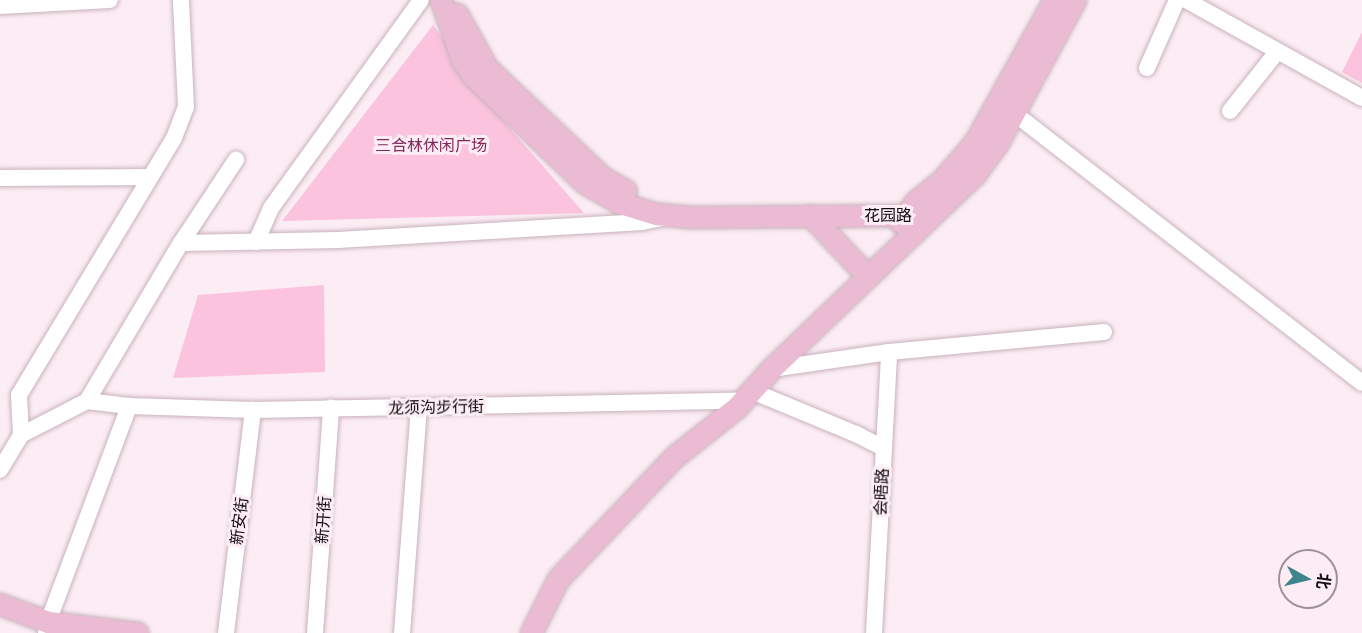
<!DOCTYPE html>
<html>
<head>
<meta charset="utf-8">
<style>
	body { margin:0 }
	#map { position:relative; width:1362px; height:633px; overflow:hidden; background:#fcedf4; font-family:"PT Sans Narrow","Noto Sans SC",sans-serif }
	div>[style] { position:absolute }
	.green>* { inset:0; background:#fbc3dd }
	.roads { filter:drop-shadow(0 0 2px #c9b2bc) drop-shadow(0 0 2px #c9b2bc) }
	.minor>* { height:16px; margin:-8px; padding:0 8px; transform-origin:8px; border-radius:8px; background:#fff }
	.major>* { height:21px; margin:-10.5px; padding:0 10.5px; transform-origin:10.5px; border-radius:10.5px; background:#ebbbd3 }
	span { translate:-50% -50%; white-space:nowrap; text-align:center; line-height:1.15; -webkit-text-stroke:6px #fcedf4; paint-order:stroke }
	.park-label { font-size:16px; color:#82295c }
	.street-label { font-size:16px; color:#120a0e }
	.north { position:absolute; left:1278px; top:549px; width:60px; height:60px; box-sizing:border-box; background:#fcedf4; border:2px solid #9e9298; border-radius:50%; rotate:98deg; font-size:16px; font-weight:700; line-height:24px; text-align:center; color:#120a0e }
	.north::after { content:''; display:block; margin:auto; width:21px; height:27px; background:#3d848c; clip-path:polygon(50% 0,100% 100%,50% 72%,0 100%) }
</style>
</head>
<body>
<div id="map">
	<div class="green">
		<div style="clip-path:polygon(433px 25px,500px 117px,584px 213px,282px 221px)"></div>
		<div style="clip-path:polygon(1362px 32px,1362px 83px,1342px 72px)"></div>
		<div style="clip-path:polygon(324px 285px,325px 372px,173px 378px,198px 295px)"></div>
	</div>
	<div class="roads">
		<div class="minor">
			<div style="left:1186px;top:0;width:201px;rotate:29.1deg"></div>
			<div style="left:0;top:6px;width:110px;rotate:-3.1deg"></div>
			<div style="left:1147px;top:68px;width:74px;rotate:-66.2deg"></div>
			<div style="left:1230px;top:111px;width:75px;rotate:-51.5deg"></div>
			<div style="left:1014px;top:113px;width:440px;rotate:37.8deg"></div>
			<div style="left:0;top:178px;width:150px;rotate:-0.4deg"></div>
			<div style="left:256px;top:242px;width:37px;rotate:-66deg"></div>
			<div style="left:271px;top:208px;width:256px;rotate:-54.2deg"></div>
			<div style="left:181px;top:243px;width:157px;rotate:-1.1deg"></div>
			<div style="left:338px;top:240px;width:305px;rotate:-3.4deg"></div>
			<div style="left:642px;top:222px;width:25px;rotate:-12deg"></div>
			<div style="left:771px;top:369px;width:119px;rotate:-8.2deg"></div>
			<div style="left:889px;top:352px;width:216px;rotate:-5.3deg"></div>
			<div style="left:752px;top:391px;width:113px;rotate:22.5deg"></div>
			<div style="left:856px;top:434px;width:30px;rotate:27deg"></div>
			<div style="left:87px;top:401px;width:42px;rotate:6.8deg"></div>
			<div style="left:129px;top:406px;width:124px;rotate:1.8deg"></div>
			<div style="left:253px;top:410px;width:490px;rotate:-1.1deg"></div>
			<div style="left:21px;top:435px;width:40px;rotate:-92.9deg"></div>
			<div style="left:19px;top:395px;width:300px;rotate:-58.9deg"></div>
			<div style="left:174px;top:138px;width:33px;rotate:-69deg"></div>
			<div style="left:186px;top:107px;width:107px;rotate:-92.7deg"></div>
			<div style="left:0;top:470px;width:41px;rotate:-59deg"></div>
			<div style="left:21px;top:435px;width:74px;rotate:-27.3deg"></div>
			<div style="left:87px;top:401px;width:184px;rotate:-59.3deg"></div>
			<div style="left:181px;top:243px;width:100px;rotate:-56.5deg"></div>
			<div style="left:46px;top:633px;width:11px;rotate:-80deg"></div>
			<div style="left:48px;top:622px;width:231px;rotate:-69.4deg"></div>
			<div style="left:226px;top:633px;width:225px;rotate:-83.1deg"></div>
			<div style="left:315px;top:633px;width:226px;rotate:-85.9deg"></div>
			<div style="left:402px;top:633px;width:227px;rotate:-85.7deg"></div>
			<div style="left:874px;top:633px;width:281px;rotate:-86.9deg"></div>
		</div>
		<div class="major">
			<div style="left:441px;top:0;width:64px;rotate:70.7deg"></div>
			<div style="left:462px;top:60px;width:21px;rotate:55deg"></div>
			<div style="left:474px;top:77px;width:153px;rotate:43.7deg"></div>
			<div style="left:585px;top:183px;width:40px;rotate:29.7deg"></div>
			<div style="left:620px;top:203px;width:39px;rotate:17deg"></div>
			<div style="left:657px;top:214px;width:34px;rotate:5deg"></div>
			<div style="left:691px;top:217px;width:241px;rotate:-0.5deg"></div>
			<div style="left:457px;top:14px;width:62px;rotate:60.9deg"></div>
			<div style="left:487px;top:68px;width:160px;rotate:43.5deg"></div>
			<div style="left:603px;top:178px;width:26px;rotate:29deg"></div>
			<div style="left:810px;top:215px;width:70px;rotate:46.7deg"></div>
			<div style="left:900px;top:222px;width:25px;rotate:-53deg"></div>
			<div style="left:915px;top:202px;width:36px;rotate:-39deg"></div>
			<div style="left:943px;top:179px;width:49px;rotate:-49.1deg"></div>
			<div style="left:975px;top:142px;width:162px;rotate:-60.9deg"></div>
			<div style="left:0;top:604px;width:51px;rotate:20.6deg"></div>
			<div style="left:48px;top:622px;width:90px;rotate:7deg"></div>
			<div style="left:531px;top:633px;width:60px;rotate:-63.4deg"></div>
			<div style="left:558px;top:579px;width:168px;rotate:-46.4deg"></div>
			<div style="left:674px;top:457px;width:80px;rotate:-38.4deg"></div>
			<div style="left:737px;top:407px;width:51px;rotate:-48.2deg"></div>
			<div style="left:771px;top:369px;width:282px;rotate:-43.7deg"></div>
			<div style="left:975px;top:174px;width:37px;rotate:-54deg"></div>
			<div style="left:997px;top:144px;width:164px;rotate:-61.6deg"></div>
		</div>
	</div>
	<div class="park-label">
		<span style="left:431px;top:145px">三合林休闲广场</span>
	</div>
	<div class="street-label">
		<span style="left:888px;top:215px">花园路</span>
		<span style="left:436px;top:407px;rotate:-1deg">龙须沟步行街</span>
		<span style="left:881px;top:492px;rotate:-87deg">会晤路</span>
		<span style="left:323px;top:520px;rotate:-86deg">新开街</span>
		<span style="left:239px;top:521px;rotate:-83deg">新安街</span>
	</div>
	<div class="north">北</div>
</div>
</body>
</html>
